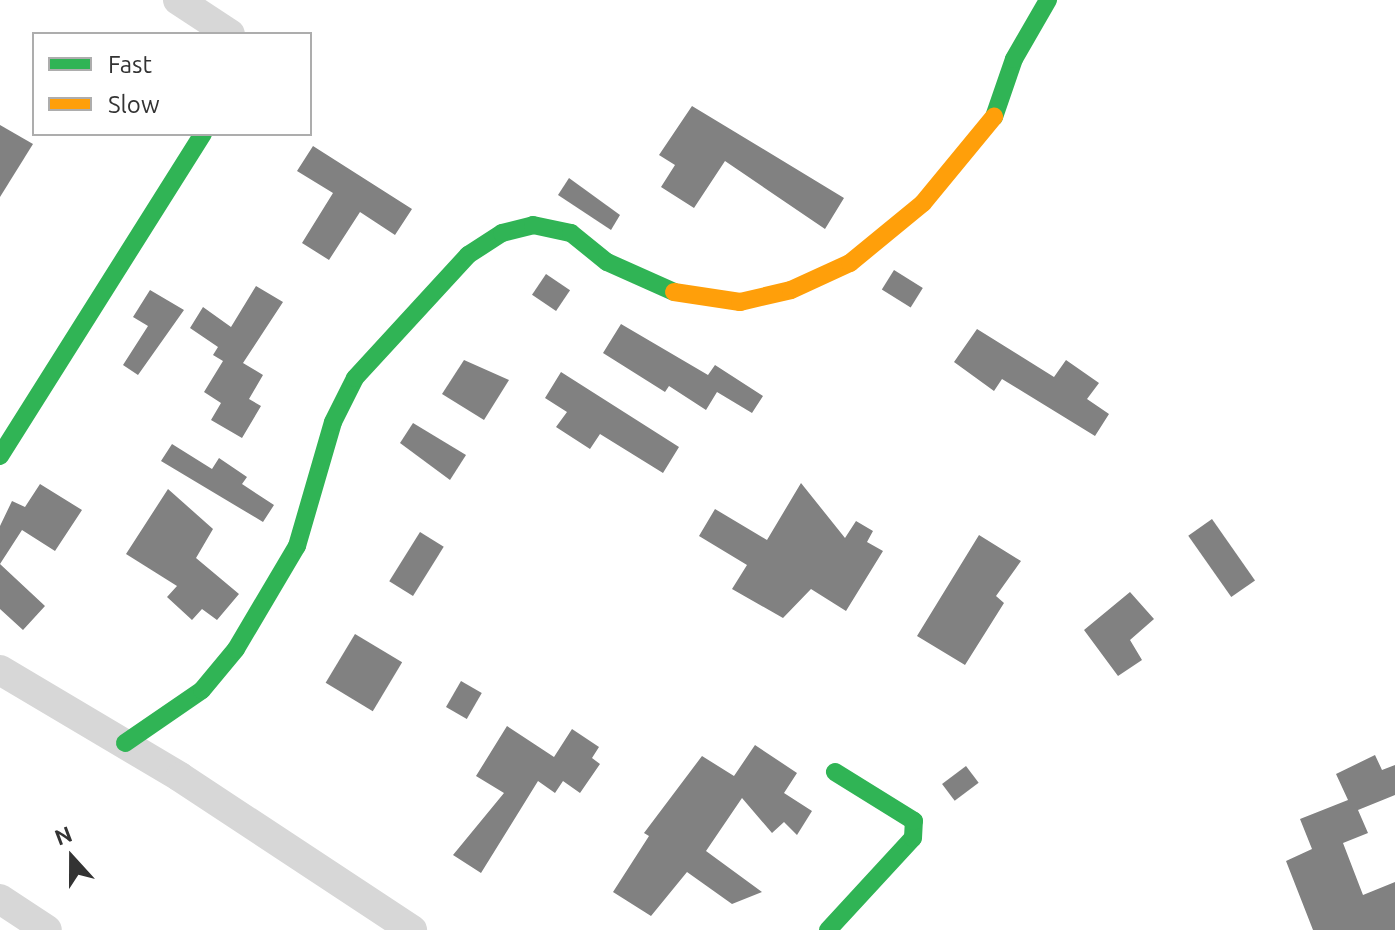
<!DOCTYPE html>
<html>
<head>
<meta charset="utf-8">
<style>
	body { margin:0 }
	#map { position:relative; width:1395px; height:930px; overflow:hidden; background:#fff; font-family:Ubuntu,sans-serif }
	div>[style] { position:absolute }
	.building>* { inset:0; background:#818181; transform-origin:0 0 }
	.street>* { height:30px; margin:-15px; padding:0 15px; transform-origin:15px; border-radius:15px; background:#d7d7d7 }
	.fast>* { height:18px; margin:-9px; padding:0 9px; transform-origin:9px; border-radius:9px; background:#30b455 }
	.slow>* { height:18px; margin:-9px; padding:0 9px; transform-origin:9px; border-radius:9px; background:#ff9f0a }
	span { translate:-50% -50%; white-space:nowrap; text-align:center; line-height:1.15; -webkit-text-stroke:8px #fff; paint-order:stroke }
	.legend { position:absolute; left:32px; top:32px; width:280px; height:104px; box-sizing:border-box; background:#fff; border:2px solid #adadad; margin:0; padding:10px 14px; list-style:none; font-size:24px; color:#333 }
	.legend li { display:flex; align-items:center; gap:16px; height:40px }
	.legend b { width:40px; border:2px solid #adadad }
	.north { position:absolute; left:32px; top:818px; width:80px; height:80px; -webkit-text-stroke:6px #fff; paint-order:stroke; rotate:339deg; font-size:22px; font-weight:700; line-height:32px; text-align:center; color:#333 }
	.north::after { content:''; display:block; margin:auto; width:28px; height:36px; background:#333; clip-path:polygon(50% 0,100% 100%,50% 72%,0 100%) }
</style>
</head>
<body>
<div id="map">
	<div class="building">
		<div style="clip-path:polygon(692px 106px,844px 198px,825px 229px,725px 161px,694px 208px,661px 187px,675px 165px,659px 155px)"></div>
		<div style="clip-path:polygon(0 125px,33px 144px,0 197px)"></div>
		<div style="clip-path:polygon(313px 146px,412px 209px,395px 235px,360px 212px,329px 260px,302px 243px,333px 193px,297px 171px)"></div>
		<div style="clip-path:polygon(569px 178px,620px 215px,611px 230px,558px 195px)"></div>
		<div style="left:894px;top:270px;width:34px;height:23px;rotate:32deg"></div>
		<div style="left:546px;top:274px;width:29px;height:25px;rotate:34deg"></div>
		<div style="clip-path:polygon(256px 286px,283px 302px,243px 363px,263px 375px,249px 399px,261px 406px,242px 438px,211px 420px,221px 403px,204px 392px,223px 361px,213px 355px,218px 347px,190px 328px,203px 307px,231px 327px)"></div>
		<div style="clip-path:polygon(150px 290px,184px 310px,138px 375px,123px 365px,148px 326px,133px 317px)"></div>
		<div style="clip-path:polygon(621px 324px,708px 375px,715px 365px,763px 396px,752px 413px,717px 392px,706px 410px,669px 386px,665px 392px,603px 353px)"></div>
		<div style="clip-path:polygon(977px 329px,1054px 377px,1066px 360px,1099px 383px,1087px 399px,1109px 414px,1095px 436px,1002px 379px,994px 391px,954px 362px)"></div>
		<div style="clip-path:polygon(464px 360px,509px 380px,484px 420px,442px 394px)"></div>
		<div style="clip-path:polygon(561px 372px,679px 447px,663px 473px,600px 434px,590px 449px,556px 427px,567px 412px,545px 398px)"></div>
		<div style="clip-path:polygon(413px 423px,466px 455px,450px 480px,400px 443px)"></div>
		<div style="clip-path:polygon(172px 444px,212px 469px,219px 458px,247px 477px,242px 484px,274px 505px,263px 522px,161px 461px)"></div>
		<div style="clip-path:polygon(801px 483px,845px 538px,856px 521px,873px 531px,867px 542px,883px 551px,846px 611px,811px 589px,783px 618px,732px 589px,747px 565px,699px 536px,715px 509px,767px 540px)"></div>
		<div style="clip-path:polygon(40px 484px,82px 510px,55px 551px,22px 530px,0 564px,45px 606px,23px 630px,0 609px,0 526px,12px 501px,25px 507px)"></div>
		<div style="clip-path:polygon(168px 489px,213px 529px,196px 558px,239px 594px,217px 620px,202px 609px,192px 620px,167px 597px,177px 586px,126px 554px)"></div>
		<div style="left:1212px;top:519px;width:75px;height:29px;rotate:55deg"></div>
		<div style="left:420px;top:532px;width:28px;height:58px;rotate:32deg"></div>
		<div style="clip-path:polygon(979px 535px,1021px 561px,996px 596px,1004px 603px,965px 665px,917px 636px)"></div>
		<div style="clip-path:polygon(1130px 592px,1154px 619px,1130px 640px,1142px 660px,1118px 676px,1084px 630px)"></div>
		<div style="left:355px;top:634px;width:55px;height:57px;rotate:31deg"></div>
		<div style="left:461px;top:681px;width:24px;height:30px;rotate:30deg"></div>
		<div style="clip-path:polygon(507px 726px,554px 757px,572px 729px,599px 747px,592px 758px,600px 764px,580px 793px,563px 781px,555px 793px,538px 781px,481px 873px,453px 855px,504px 793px,476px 776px)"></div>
		<div style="clip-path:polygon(755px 745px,797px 773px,784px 793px,812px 811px,797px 835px,784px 822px,772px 833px,742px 798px,706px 851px,762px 892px,732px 904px,687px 872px,651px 916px,613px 892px,649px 836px,644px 833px,702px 756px,734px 776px)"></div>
		<div style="clip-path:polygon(1375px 755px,1382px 770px,1395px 765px,1395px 795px,1358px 810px,1368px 833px,1343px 843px,1363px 895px,1395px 882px,1395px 930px,1313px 930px,1286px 861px,1312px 849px,1300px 819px,1348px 800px,1336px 774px)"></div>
		<div style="left:966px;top:766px;width:21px;height:30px;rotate:53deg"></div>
	</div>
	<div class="street">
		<div style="left:178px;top:0;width:62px;rotate:33.2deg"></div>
		<div style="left:0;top:670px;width:209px;rotate:30.7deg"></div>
		<div style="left:180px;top:777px;width:278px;rotate:33.4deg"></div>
		<div style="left:0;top:899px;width:56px;rotate:33.4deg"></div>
	</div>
	<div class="fast">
		<div style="left:994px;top:117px;width:61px;rotate:-71deg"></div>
		<div style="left:1014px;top:59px;width:68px;rotate:-60deg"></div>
		<div style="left:0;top:456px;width:381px;rotate:-57.8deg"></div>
		<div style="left:125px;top:743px;width:93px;rotate:-34.5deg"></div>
		<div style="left:202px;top:690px;width:53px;rotate:-50.3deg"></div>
		<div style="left:236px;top:649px;width:120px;rotate:-59.4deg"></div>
		<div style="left:297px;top:546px;width:129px;rotate:-73.8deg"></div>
		<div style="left:333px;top:422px;width:49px;rotate:-63.4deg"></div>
		<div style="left:355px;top:378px;width:167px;rotate:-47.4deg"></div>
		<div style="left:468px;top:255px;width:40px;rotate:-32.9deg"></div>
		<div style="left:502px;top:233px;width:32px;rotate:-14deg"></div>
		<div style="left:533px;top:225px;width:39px;rotate:12deg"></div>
		<div style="left:571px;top:233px;width:46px;rotate:38.9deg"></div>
		<div style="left:607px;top:262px;width:73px;rotate:24.1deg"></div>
		<div style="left:828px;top:930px;width:125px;rotate:-47.3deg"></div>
		<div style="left:913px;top:838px;width:17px;rotate:-87deg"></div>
		<div style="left:914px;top:821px;width:93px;rotate:-148.2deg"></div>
	</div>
	<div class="slow">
		<div style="left:674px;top:292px;width:67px;rotate:8.6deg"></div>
		<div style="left:740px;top:302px;width:52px;rotate:-13.2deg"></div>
		<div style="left:791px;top:290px;width:65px;rotate:-24.6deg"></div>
		<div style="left:850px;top:263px;width:94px;rotate:-39.4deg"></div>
		<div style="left:923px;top:203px;width:112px;rotate:-50.5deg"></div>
	</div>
	<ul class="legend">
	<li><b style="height:10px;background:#30b455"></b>Fast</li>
	<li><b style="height:10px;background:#ff9f0a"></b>Slow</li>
	</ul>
	<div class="north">N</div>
</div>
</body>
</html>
